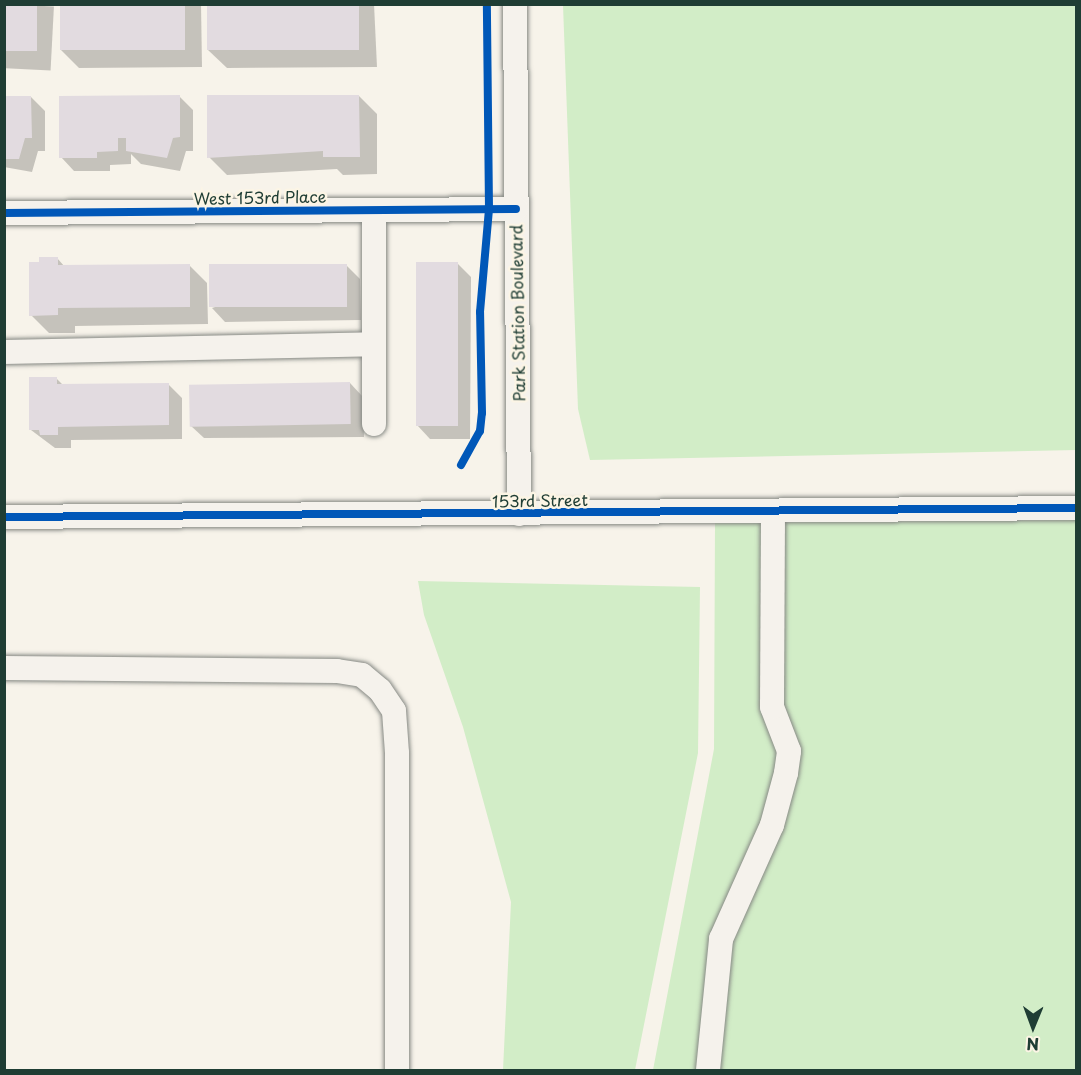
<!DOCTYPE html>
<html>
<head>
<meta charset="utf-8">
<style>
	body { margin:0 }
	#map { position:relative; width:1081px; height:1075px; overflow:hidden; background:#f7f3ea; font-family:"Playpen Sans",sans-serif }
	div>[style] { position:absolute }
	.green>* { inset:0; background:#d2edc7 }
	.shadow>* { inset:0; background:#0003; transform-origin:0 0 }
	.building>* { inset:0; background:#e2dbe0; transform-origin:0 0 }
	.roads { filter:drop-shadow(0 0 2px #868984) drop-shadow(0 0 2px #868984) }
	.minor>* { height:24px; margin:-12px; padding:0 12px; transform-origin:12px; border-radius:12px; background:#f5f2ec }
	.cycleway>* { height:8px; margin:-4px; padding:0 4px; transform-origin:4px; border-radius:4px; background:#0057b8 }
	span { translate:-50% -50%; white-space:nowrap; text-align:center; line-height:1.15; -webkit-text-stroke:5px #fcf5e5; paint-order:stroke }
	.street-label { font-size:16px; color:#1f3d34 }
	.frame { position:absolute; inset:0; border:6px solid #1f3d34; pointer-events:none }
	.north { position:absolute; left:1003px; top:997px; width:60px; height:60px; -webkit-text-stroke:4px #fcf5e5; paint-order:stroke; rotate:181deg; font-size:16px; font-weight:700; line-height:24px; text-align:center; color:#1f3d34 }
	.north::after { content:''; display:block; margin:auto; width:21px; height:27px; background:#1f3d34; clip-path:polygon(50% 0,100% 100%,50% 72%,0 100%) }
</style>
</head>
<body>
<div id="map">
	<div class="green">
		<div style="clip-path:polygon(563px 5px,1076px 5px,1076px 450px,590px 460px,578px 409px)"></div>
		<div style="clip-path:polygon(1076px 520px,1076px 1070px,653px 1070px,714px 749px,715px 523px)"></div>
		<div style="clip-path:polygon(418px 581px,700px 587px,698px 753px,635px 1070px,503px 1070px,511px 902px,463px 727px,424px 615px)"></div>
	</div>
	<div class="shadow">
		<div style="left:4px;top:4px;width:50px;height:64px;rotate:3deg"></div>
		<div style="clip-path:polygon(127px 4px,201px 4px,202px 67px,79px 68px,61px 50px)"></div>
		<div style="clip-path:polygon(208px 4px,374px 4px,377px 67px,227px 68px,208px 50px)"></div>
		<div style="clip-path:polygon(179px 96px,193px 110px,193px 151px,186px 151px,180px 171px,141px 164px,131px 154px,131px 164px,110px 165px,110px 171px,74px 171px,61px 157px)"></div>
		<div style="clip-path:polygon(359px 96px,377px 114px,377px 174px,343px 175px,337px 169px,227px 175px,209px 157px)"></div>
		<div style="clip-path:polygon(4px 97px,31px 97px,45px 111px,45px 151px,38px 151px,32px 172px,4px 167px)"></div>
		<div style="clip-path:polygon(57px 258px,65px 267px,189px 265px,207px 283px,208px 324px,75px 326px,75px 333px,49px 333px,31px 315px)"></div>
		<div style="clip-path:polygon(457px 263px,471px 277px,470px 439px,430px 439px,417px 425px)"></div>
		<div style="clip-path:polygon(346px 265px,360px 279px,361px 320px,225px 322px,212px 308px)"></div>
		<div style="clip-path:polygon(56px 378px,63px 385px,168px 384px,182px 398px,182px 439px,71px 440px,71px 448px,55px 448px,31px 430px)"></div>
		<div style="clip-path:polygon(350px 383px,363px 397px,364px 437px,204px 438px,190px 425px)"></div>
	</div>
	<div class="building">
		<div style="left:4px;top:4px;width:33px;height:47px"></div>
		<div style="left:60px;top:4px;width:125px;height:46px"></div>
		<div style="left:207px;top:4px;width:152px;height:46px"></div>
		<div style="clip-path:polygon(180px 95px,180px 137px,173px 138px,167px 158px,126px 151px,126px 138px,118px 138px,118px 151px,97px 152px,97px 158px,59px 158px,59px 96px)"></div>
		<div style="clip-path:polygon(207px 95px,359px 95px,360px 157px,323px 157px,323px 151px,207px 158px)"></div>
		<div style="clip-path:polygon(4px 96px,31px 96px,32px 138px,25px 138px,19px 159px,4px 159px)"></div>
		<div style="clip-path:polygon(39px 257px,58px 257px,58px 265px,190px 264px,190px 307px,58px 308px,58px 315px,29px 316px,29px 262px,39px 262px)"></div>
		<div style="left:416px;top:262px;width:42px;height:164px"></div>
		<div style="left:347px;top:264px;width:43px;height:138px;rotate:90deg"></div>
		<div style="clip-path:polygon(29px 377px,57px 377px,57px 384px,169px 383px,169px 425px,58px 427px,58px 435px,40px 435px,39px 430px,29px 430px)"></div>
		<div style="left:350px;top:382px;width:42px;height:161px;rotate:89deg"></div>
	</div>
	<div class="roads">
		<div class="minor">
			<div style="left:515px;top:4px;width:510px;rotate:89.55deg"></div>
			<div style="left:4px;top:213px;width:512px;rotate:-0.45deg"></div>
			<div style="left:4px;top:352px;width:370px;rotate:-1.2deg"></div>
			<div style="left:374px;top:424px;width:214px;rotate:-90deg"></div>
			<div style="left:4px;top:517px;width:1072px;rotate:-0.48deg"></div>
			<div style="left:4px;top:668px;width:333px;rotate:0.5deg"></div>
			<div style="left:337px;top:671px;width:25px;rotate:9deg"></div>
			<div style="left:362px;top:675px;width:23px;rotate:40deg"></div>
			<div style="left:380px;top:690px;width:25px;rotate:56deg"></div>
			<div style="left:394px;top:711px;width:42px;rotate:85.9deg"></div>
			<div style="left:397px;top:753px;width:317px;rotate:90deg"></div>
			<div style="left:708px;top:1070px;width:132px;rotate:-84.3deg"></div>
			<div style="left:721px;top:939px;width:125px;rotate:-65.9deg"></div>
			<div style="left:772px;top:825px;width:54px;rotate:-74.9deg"></div>
			<div style="left:786px;top:773px;width:22px;rotate:-82deg"></div>
			<div style="left:789px;top:751px;width:47px;rotate:-111.1deg"></div>
			<div style="left:772px;top:707px;width:195px;rotate:-89.7deg"></div>
		</div>
	</div>
	<div class="cycleway">
		<div style="left:4px;top:213px;width:512px;rotate:-0.45deg"></div>
		<div style="left:461px;top:465px;width:39px;rotate:-61deg"></div>
		<div style="left:480px;top:431px;width:18px;rotate:-84deg"></div>
		<div style="left:482px;top:413px;width:101px;rotate:-91.1deg"></div>
		<div style="left:480px;top:312px;width:103px;rotate:-85deg"></div>
		<div style="left:489px;top:209px;width:205px;rotate:-90.6deg"></div>
		<div style="left:4px;top:517px;width:1072px;rotate:-0.48deg"></div>
	</div>
	<div class="street-label">
		<span style="left:260px;top:197px;rotate:-1deg">West 153rd Place</span>
		<span style="left:517px;top:313px;rotate:-91deg">Park Station Boulevard</span>
		<span style="left:540px;top:500px;rotate:-1deg">153rd Street</span>
	</div>
	<div class="frame"></div>
	<div class="north">N</div>
</div>
</body>
</html>
